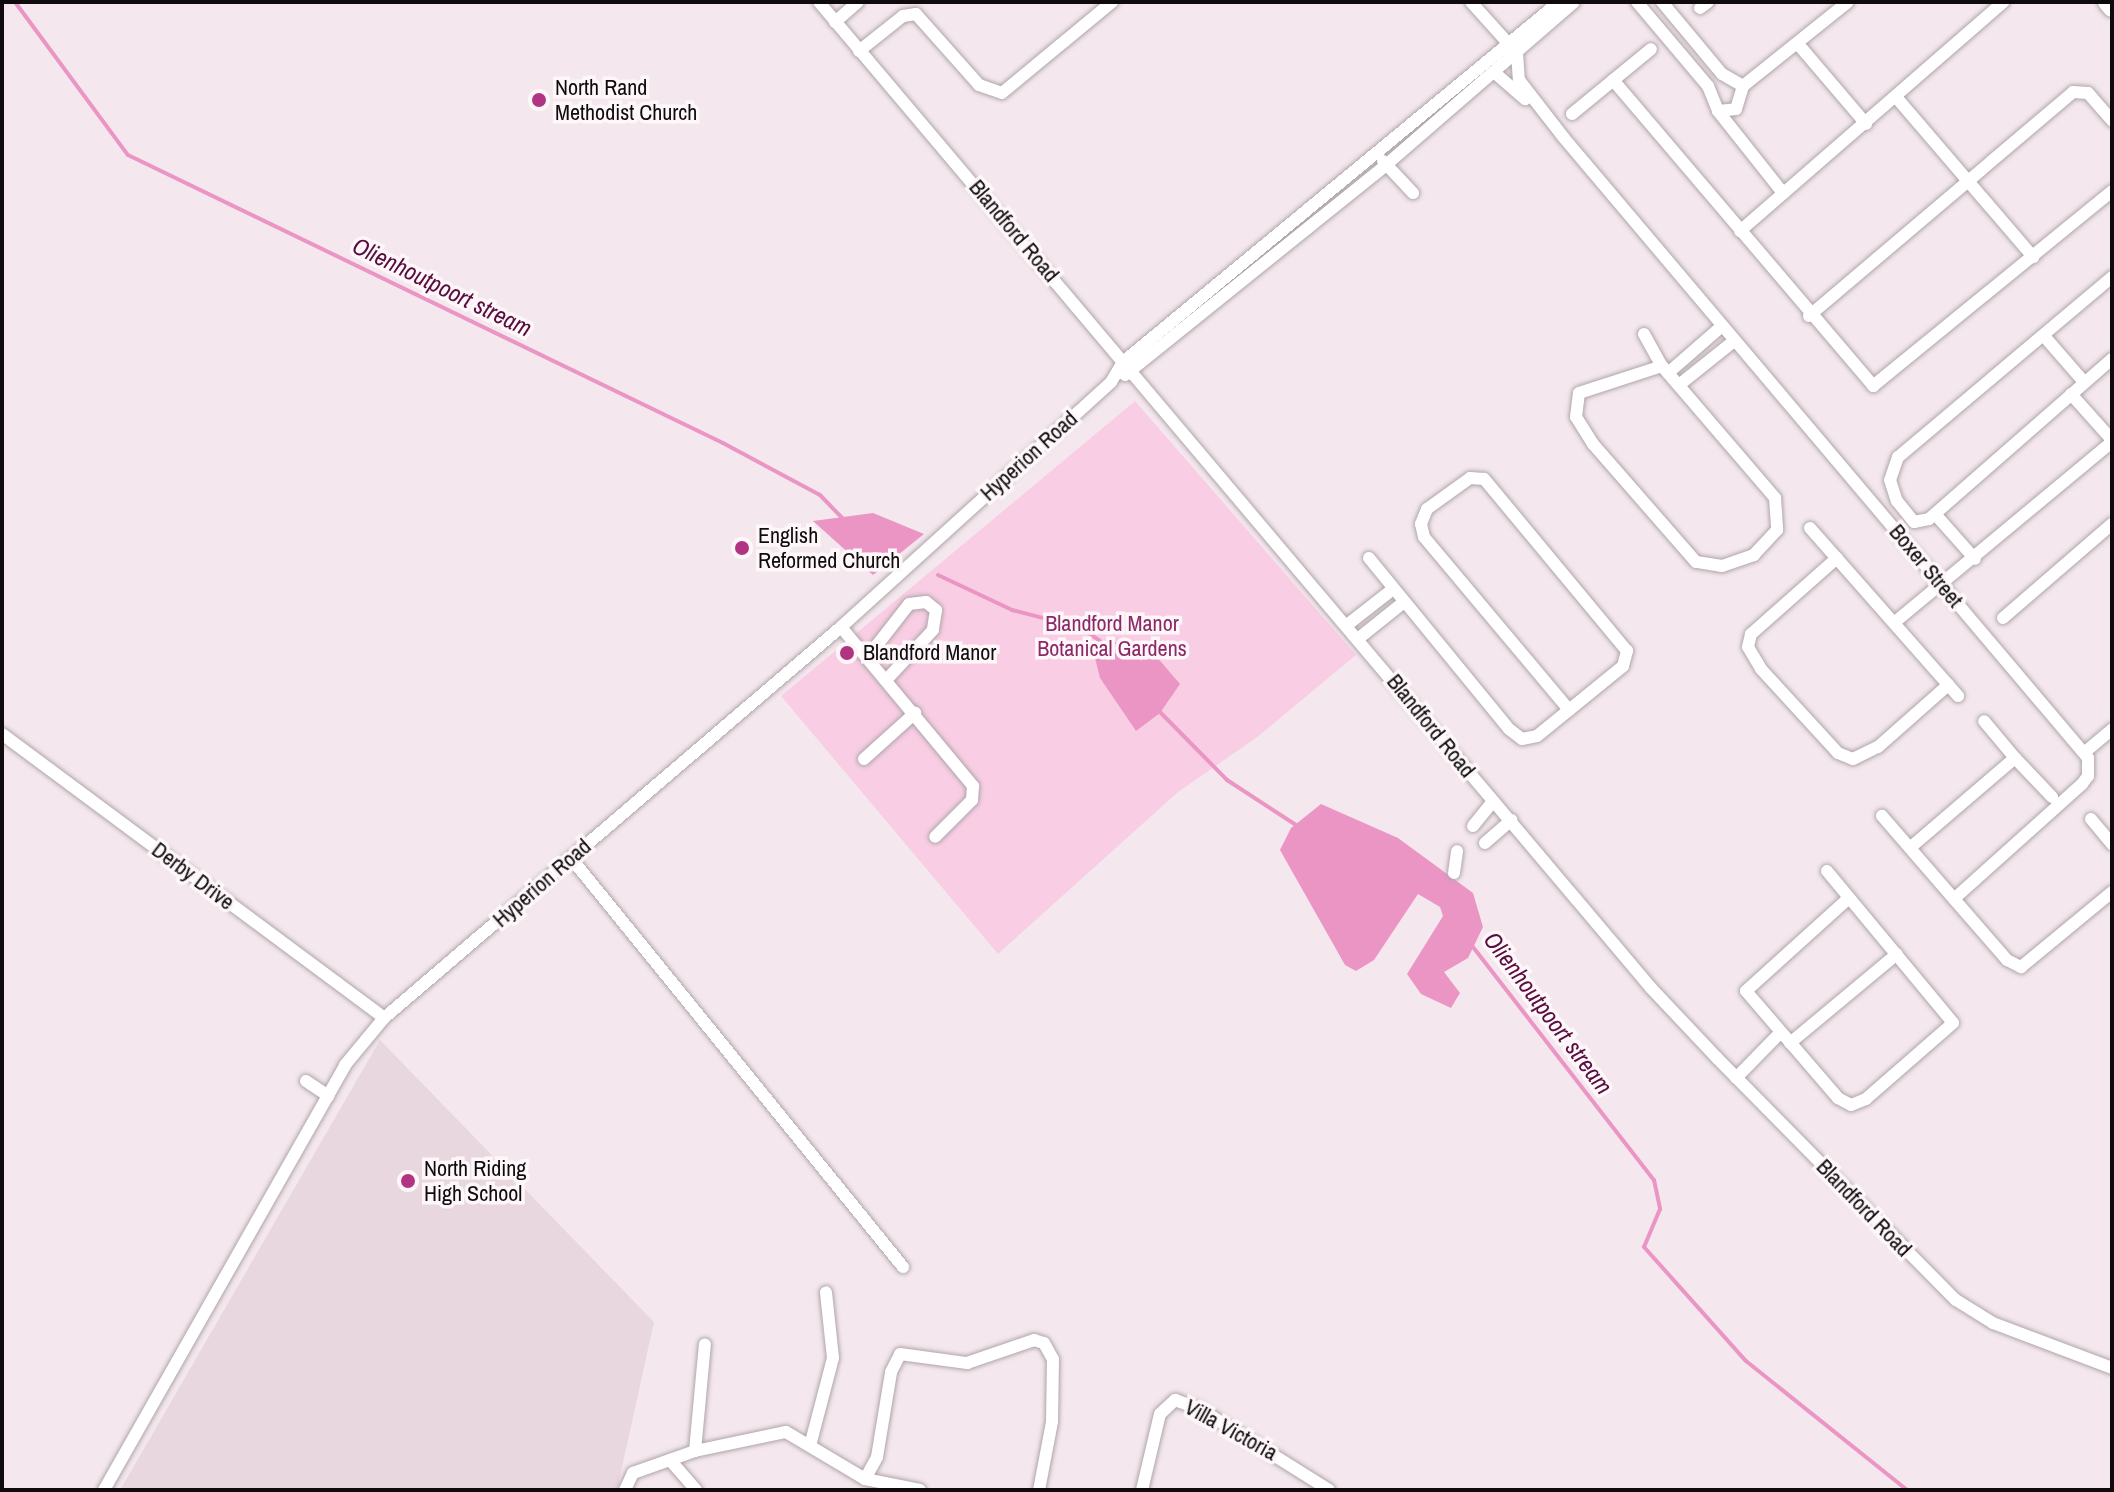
<!DOCTYPE html>
<html>
<head>
<meta charset="utf-8">
<style>
	body { margin:0 }
	#map { position:relative; width:2114px; height:1492px; overflow:hidden; background:#f4e8ee; font-family:"Archivo Narrow",sans-serif }
	div>[style] { position:absolute }
	.built>* { inset:0; background:#e9d7df }
	.green>* { inset:0; background:#f9cee4 }
	.forest>* { inset:0; background:#eb95c5 }
	.stream>* { height:4px; margin:-2px; padding:0 2px; transform-origin:2px; border-radius:2px; background:#eb95c5 }
	.roads { filter:drop-shadow(0 0 2px #afa5aa) drop-shadow(0 0 2px #afa5aa) }
	.minor>* { height:12px; margin:-6px; padding:0 6px; transform-origin:6px; border-radius:6px; background:#fff }
	.secondary>* { height:18px; margin:-9px; padding:0 9px; transform-origin:9px; border-radius:9px; background:#fff }
	.dots>* { width:22px; height:22px; translate:-50% -50%; box-sizing:border-box; border:4px solid #fef7fa; border-radius:50% }
	span { translate:-50% -50%; white-space:nowrap; text-align:center; line-height:1.15; -webkit-text-stroke:7px #fef7fa; paint-order:stroke }
	.poi-label { font-size:22px; color:#0f0b0d }
	.left { translate:0 -50%; text-align:left }
	.street-label { font-size:22px; color:#0f0b0d }
	.park-label { font-size:22px; color:#8b2967 }
	.water-label { font-size:24px; color:#580d3e; font-style:italic }
	.frame { position:absolute; inset:0; border:4px solid #0f0b0d; pointer-events:none }
</style>
</head>
<body>
<div id="map">
	<div class="built">
		<div style="clip-path:polygon(380px 1040px,654px 1322px,617px 1490px,120px 1490px)"></div>
	</div>
	<div class="green">
		<div style="clip-path:polygon(1135px 401px,1356px 655px,1256px 738px,1178px 792px,998px 954px,781px 696px)"></div>
	</div>
	<div class="forest">
		<div style="clip-path:polygon(873px 513px,924px 534px,873px 575px,813px 521px)"></div>
		<div style="clip-path:polygon(1124px 638px,1150px 649px,1180px 684px,1160px 713px,1136px 731px,1100px 678px,1094px 654px)"></div>
		<div style="clip-path:polygon(1321px 804px,1398px 838px,1473px 893px,1483px 927px,1468px 958px,1444px 972px,1460px 993px,1451px 1008px,1421px 994px,1407px 974px,1443px 916px,1440px 907px,1418px 894px,1374px 960px,1356px 971px,1345px 965px,1280px 850px,1291px 828px)"></div>
	</div>
	<div class="stream">
		<div style="left:15px;top:2px;width:190px;rotate:53.6deg"></div>
		<div style="left:128px;top:155px;width:661px;rotate:25.83deg"></div>
		<div style="left:723px;top:443px;width:110px;rotate:28.2deg"></div>
		<div style="left:820px;top:495px;width:36px;rotate:46deg"></div>
		<div style="left:938px;top:575px;width:82px;rotate:25.3deg"></div>
		<div style="left:1012px;top:610px;width:72px;rotate:14.4deg"></div>
		<div style="left:1082px;top:628px;width:34px;rotate:36deg"></div>
		<div style="left:1157px;top:709px;width:100px;rotate:45.4deg"></div>
		<div style="left:1227px;top:780px;width:82px;rotate:33.1deg"></div>
		<div style="left:1473px;top:947px;width:295px;rotate:52.2deg"></div>
		<div style="left:1654px;top:1180px;width:30px;rotate:78deg"></div>
		<div style="left:1660px;top:1209px;width:41px;rotate:112.8deg"></div>
		<div style="left:1644px;top:1247px;width:153px;rotate:48.2deg"></div>
		<div style="left:1746px;top:1361px;width:206px;rotate:38.7deg"></div>
	</div>
	<div class="roads">
		<div class="minor">
			<div style="left:819px;top:2px;width:1290px;rotate:49.84deg"></div>
			<div style="left:1651px;top:988px;width:96px;rotate:46.7deg"></div>
			<div style="left:1717px;top:1058px;width:340px;rotate:45.4deg"></div>
			<div style="left:1956px;top:1300px;width:44px;rotate:31.9deg"></div>
			<div style="left:1993px;top:1323px;width:127px;rotate:20.7deg"></div>
			<div style="left:1471px;top:2px;width:69px;rotate:48deg"></div>
			<div style="left:1517px;top:53px;width:27px;rotate:86deg"></div>
			<div style="left:1519px;top:80px;width:73px;rotate:52.2deg"></div>
			<div style="left:1564px;top:138px;width:812px;rotate:49.8deg"></div>
			<div style="left:2088px;top:758px;width:18px;rotate:90deg"></div>
			<div style="left:2088px;top:776px;width:10px;rotate:127deg"></div>
			<div style="left:2082px;top:784px;width:172px;rotate:138.1deg"></div>
			<div style="left:1954px;top:899px;width:110px;rotate:-130.9deg"></div>
			<div style="left:1637px;top:2px;width:110px;rotate:49.8deg"></div>
			<div style="left:1708px;top:86px;width:27px;rotate:68deg"></div>
			<div style="left:1718px;top:111px;width:18px;rotate:-6deg"></div>
			<div style="left:1736px;top:109px;width:24px;rotate:-73deg"></div>
			<div style="left:1743px;top:86px;width:24px;rotate:-150deg"></div>
			<div style="left:1722px;top:74px;width:94px;rotate:-129.8deg"></div>
			<div style="left:1700px;top:8px;width:10px;rotate:-37deg"></div>
			<div style="left:835px;top:22px;width:30px;rotate:-41deg"></div>
			<div style="left:1798px;top:44px;width:105px;rotate:49.6deg"></div>
			<div style="left:859px;top:51px;width:56px;rotate:-38.5deg"></div>
			<div style="left:903px;top:16px;width:13px;rotate:-9deg"></div>
			<div style="left:916px;top:14px;width:95px;rotate:48.4deg"></div>
			<div style="left:979px;top:85px;width:24px;rotate:19deg"></div>
			<div style="left:1002px;top:93px;width:143px;rotate:-39.6deg"></div>
			<div style="left:1495px;top:73px;width:40px;rotate:41deg"></div>
			<div style="left:1613px;top:80px;width:402px;rotate:49.6deg"></div>
			<div style="left:1873px;top:386px;width:308px;rotate:-39.2deg"></div>
			<div style="left:1743px;top:86px;width:134px;rotate:-38.7deg"></div>
			<div style="left:1896px;top:97px;width:211px;rotate:49.4deg"></div>
			<div style="left:1718px;top:111px;width:105px;rotate:51.6deg"></div>
			<div style="left:1572px;top:114px;width:102px;rotate:-39.4deg"></div>
			<div style="left:1383px;top:161px;width:44px;rotate:46.8deg"></div>
			<div style="left:1740px;top:231px;width:349px;rotate:-41deg"></div>
			<div style="left:2112px;top:277px;width:280px;rotate:139.9deg"></div>
			<div style="left:1898px;top:457px;width:24px;rotate:109deg"></div>
			<div style="left:1890px;top:480px;width:22px;rotate:72deg"></div>
			<div style="left:1897px;top:501px;width:27px;rotate:51deg"></div>
			<div style="left:1914px;top:522px;width:15px;rotate:-11deg"></div>
			<div style="left:1929px;top:519px;width:243px;rotate:-41.2deg"></div>
			<div style="left:1809px;top:316px;width:346px;rotate:-40.3deg"></div>
			<div style="left:2073px;top:92px;width:15px;rotate:4deg"></div>
			<div style="left:2088px;top:93px;width:37px;rotate:49deg"></div>
			<div style="left:1644px;top:334px;width:37px;rotate:61deg"></div>
			<div style="left:1662px;top:366px;width:174px;rotate:49.4deg"></div>
			<div style="left:1775px;top:498px;width:32px;rotate:86deg"></div>
			<div style="left:1777px;top:530px;width:34px;rotate:133deg"></div>
			<div style="left:1754px;top:555px;width:34px;rotate:161deg"></div>
			<div style="left:1722px;top:566px;width:26px;rotate:-171deg"></div>
			<div style="left:1696px;top:562px;width:157px;rotate:-131.1deg"></div>
			<div style="left:1593px;top:444px;width:32px;rotate:-122deg"></div>
			<div style="left:1576px;top:417px;width:24px;rotate:-83deg"></div>
			<div style="left:1579px;top:393px;width:87px;rotate:-18deg"></div>
			<div style="left:2044px;top:336px;width:61px;rotate:49deg"></div>
			<div style="left:1668px;top:373px;width:70px;rotate:-41deg"></div>
			<div style="left:1125px;top:375px;width:336px;rotate:-38.8deg"></div>
			<div style="left:1387px;top:164px;width:247px;rotate:-40.9deg"></div>
			<div style="left:1679px;top:385px;width:70px;rotate:-38.7deg"></div>
			<div style="left:2071px;top:394px;width:62px;rotate:48.3deg"></div>
			<div style="left:1935px;top:514px;width:60px;rotate:48.4deg"></div>
			<div style="left:1810px;top:528px;width:224px;rotate:48.6deg"></div>
			<div style="left:1369px;top:558px;width:221px;rotate:50.7deg"></div>
			<div style="left:1509px;top:729px;width:16px;rotate:38deg"></div>
			<div style="left:1522px;top:739px;width:15px;rotate:-11deg"></div>
			<div style="left:1537px;top:736px;width:111px;rotate:-39.1deg"></div>
			<div style="left:1623px;top:666px;width:16px;rotate:-75deg"></div>
			<div style="left:1627px;top:651px;width:224px;rotate:-129.7deg"></div>
			<div style="left:1484px;top:479px;width:14px;rotate:-176deg"></div>
			<div style="left:1470px;top:478px;width:53px;rotate:144.2deg"></div>
			<div style="left:1427px;top:509px;width:16px;rotate:112deg"></div>
			<div style="left:1421px;top:524px;width:13px;rotate:77deg"></div>
			<div style="left:1424px;top:537px;width:226px;rotate:50deg"></div>
			<div style="left:1837px;top:558px;width:115px;rotate:138.5deg"></div>
			<div style="left:1751px;top:634px;width:13px;rotate:103deg"></div>
			<div style="left:1748px;top:647px;width:26px;rotate:59deg"></div>
			<div style="left:1761px;top:669px;width:114px;rotate:47.5deg"></div>
			<div style="left:1838px;top:753px;width:16px;rotate:22deg"></div>
			<div style="left:1853px;top:759px;width:28px;rotate:-26deg"></div>
			<div style="left:1878px;top:747px;width:94px;rotate:-41.5deg"></div>
			<div style="left:2003px;top:618px;width:144px;rotate:-40.8deg"></div>
			<div style="left:1895px;top:622px;width:282px;rotate:-39.7deg"></div>
			<div style="left:1347px;top:625px;width:58px;rotate:-38deg"></div>
			<div style="left:841px;top:627px;width:207px;rotate:50.3deg"></div>
			<div style="left:973px;top:786px;width:14px;rotate:94deg"></div>
			<div style="left:972px;top:800px;width:52px;rotate:135deg"></div>
			<div style="left:1359px;top:638px;width:58px;rotate:-38.7deg"></div>
			<div style="left:867px;top:658px;width:68px;rotate:-52.1deg"></div>
			<div style="left:909px;top:604px;width:17px;rotate:-7deg"></div>
			<div style="left:926px;top:602px;width:13px;rotate:39deg"></div>
			<div style="left:936px;top:610px;width:20px;rotate:99deg"></div>
			<div style="left:933px;top:630px;width:69px;rotate:133.2deg"></div>
			<div style="left:2px;top:734px;width:476px;rotate:36.6deg"></div>
			<div style="left:2085px;top:752px;width:35px;rotate:-40deg"></div>
			<div style="left:2015px;top:758px;width:54px;rotate:46.5deg"></div>
			<div style="left:864px;top:759px;width:69px;rotate:-42deg"></div>
			<div style="left:2091px;top:819px;width:33px;rotate:50deg"></div>
			<div style="left:1473px;top:826px;width:32px;rotate:-51deg"></div>
			<div style="left:1485px;top:843px;width:35px;rotate:-41deg"></div>
			<div style="left:1911px;top:847px;width:137px;rotate:-40.6deg"></div>
			<div style="left:2015px;top:758px;width:48px;rotate:-130deg"></div>
			<div style="left:571px;top:858px;width:527px;rotate:50.93deg"></div>
			<div style="left:1827px;top:871px;width:197px;rotate:50.3deg"></div>
			<div style="left:1953px;top:1023px;width:116px;rotate:138.9deg"></div>
			<div style="left:1866px;top:1099px;width:16px;rotate:158deg"></div>
			<div style="left:1851px;top:1105px;width:15px;rotate:-152deg"></div>
			<div style="left:1838px;top:1098px;width:141px;rotate:-130.7deg"></div>
			<div style="left:1746px;top:991px;width:139px;rotate:-42.1deg"></div>
			<div style="left:1454px;top:873px;width:22px;rotate:-82deg"></div>
			<div style="left:1954px;top:899px;width:81px;rotate:49deg"></div>
			<div style="left:2007px;top:960px;width:16px;rotate:27deg"></div>
			<div style="left:2021px;top:967px;width:118px;rotate:-39.5deg"></div>
			<div style="left:1790px;top:1043px;width:139px;rotate:-39.8deg"></div>
			<div style="left:1736px;top:1078px;width:64px;rotate:-45.6deg"></div>
			<div style="left:306px;top:1081px;width:27px;rotate:34deg"></div>
			<div style="left:811px;top:1442px;width:87px;rotate:-75.3deg"></div>
			<div style="left:833px;top:1358px;width:66px;rotate:-96.1deg"></div>
			<div style="left:695px;top:1451px;width:107px;rotate:-84.7deg"></div>
			<div style="left:670px;top:1460px;width:40px;rotate:49deg"></div>
			<div style="left:865px;top:1479px;width:25px;rotate:-61deg"></div>
			<div style="left:877px;top:1457px;width:86px;rotate:-80.6deg"></div>
			<div style="left:891px;top:1372px;width:20px;rotate:-63deg"></div>
			<div style="left:900px;top:1354px;width:68px;rotate:7.7deg"></div>
			<div style="left:967px;top:1363px;width:71px;rotate:-18.9deg"></div>
			<div style="left:1034px;top:1340px;width:10px;rotate:17deg"></div>
			<div style="left:1044px;top:1343px;width:18px;rotate:61deg"></div>
			<div style="left:1053px;top:1359px;width:63px;rotate:90.9deg"></div>
			<div style="left:1052px;top:1422px;width:69px;rotate:100.8deg"></div>
			<div style="left:104px;top:1490px;width:489px;rotate:-60.4deg"></div>
			<div style="left:345px;top:1065px;width:61px;rotate:-50.3deg"></div>
			<div style="left:384px;top:1018px;width:601px;rotate:-40.55deg"></div>
			<div style="left:841px;top:627px;width:365px;rotate:-42.2deg"></div>
			<div style="left:1111px;top:382px;width:23px;rotate:-59deg"></div>
			<div style="left:1123px;top:362px;width:565px;rotate:-39.55deg"></div>
			<div style="left:625px;top:1490px;width:19px;rotate:-65deg"></div>
			<div style="left:633px;top:1473px;width:66px;rotate:-19.5deg"></div>
			<div style="left:695px;top:1451px;width:93px;rotate:-11.8deg"></div>
			<div style="left:786px;top:1432px;width:92px;rotate:30.7deg"></div>
			<div style="left:865px;top:1479px;width:56px;rotate:11.3deg"></div>
			<div style="left:1142px;top:1490px;width:78px;rotate:-76.7deg"></div>
			<div style="left:1160px;top:1414px;width:21px;rotate:-43deg"></div>
			<div style="left:1175px;top:1400px;width:27px;rotate:20deg"></div>
			<div style="left:1200px;top:1409px;width:152px;rotate:32.1deg"></div>
		</div>
		<div class="secondary">
			<div style="left:2107px;top:2px;width:8px;rotate:50deg"></div>
		</div>
	</div>
	<div class="dots">
		<div style="left:539px;top:100px;background:#b13483"></div>
		<div style="left:742px;top:548px;background:#b13483"></div>
		<div style="left:847px;top:653px;background:#b13483"></div>
		<div style="left:408px;top:1181px;background:#b13483"></div>
	</div>
	<div class="poi-label">
		<span class="left" style="left:555px;top:100px">North Rand<br>Methodist Church</span>
		<span class="left" style="left:758px;top:548px">English<br>Reformed Church</span>
		<span class="left" style="left:863px;top:653px">Blandford Manor</span>
		<span class="left" style="left:424px;top:1181px">North Riding<br>High School</span>
	</div>
	<div class="street-label">
		<span style="left:1014px;top:231px;rotate:50deg">Blandford Road</span>
		<span style="left:1029px;top:456px;rotate:-42deg">Hyperion Road</span>
		<span style="left:1926px;top:566px;rotate:50deg">Boxer Street</span>
		<span style="left:1431px;top:726px;rotate:51deg">Blandford Road</span>
		<span style="left:193px;top:876px;rotate:37deg">Derby Drive</span>
		<span style="left:542px;top:883px;rotate:-41deg">Hyperion Road</span>
		<span style="left:1864px;top:1208px;rotate:46deg">Blandford Road</span>
		<span style="left:1231px;top:1430px;rotate:29deg">Villa Victoria</span>
	</div>
	<div class="park-label">
		<span style="left:1112px;top:636px">Blandford Manor<br>Botanical Gardens</span>
	</div>
	<div class="water-label">
		<span style="left:442px;top:287px;rotate:26deg">Olienhoutpoort stream</span>
		<span style="left:1548px;top:1013px;rotate:53deg">Olienhoutpoort stream</span>
	</div>
	<div class="frame"></div>
</div>
</body>
</html>
